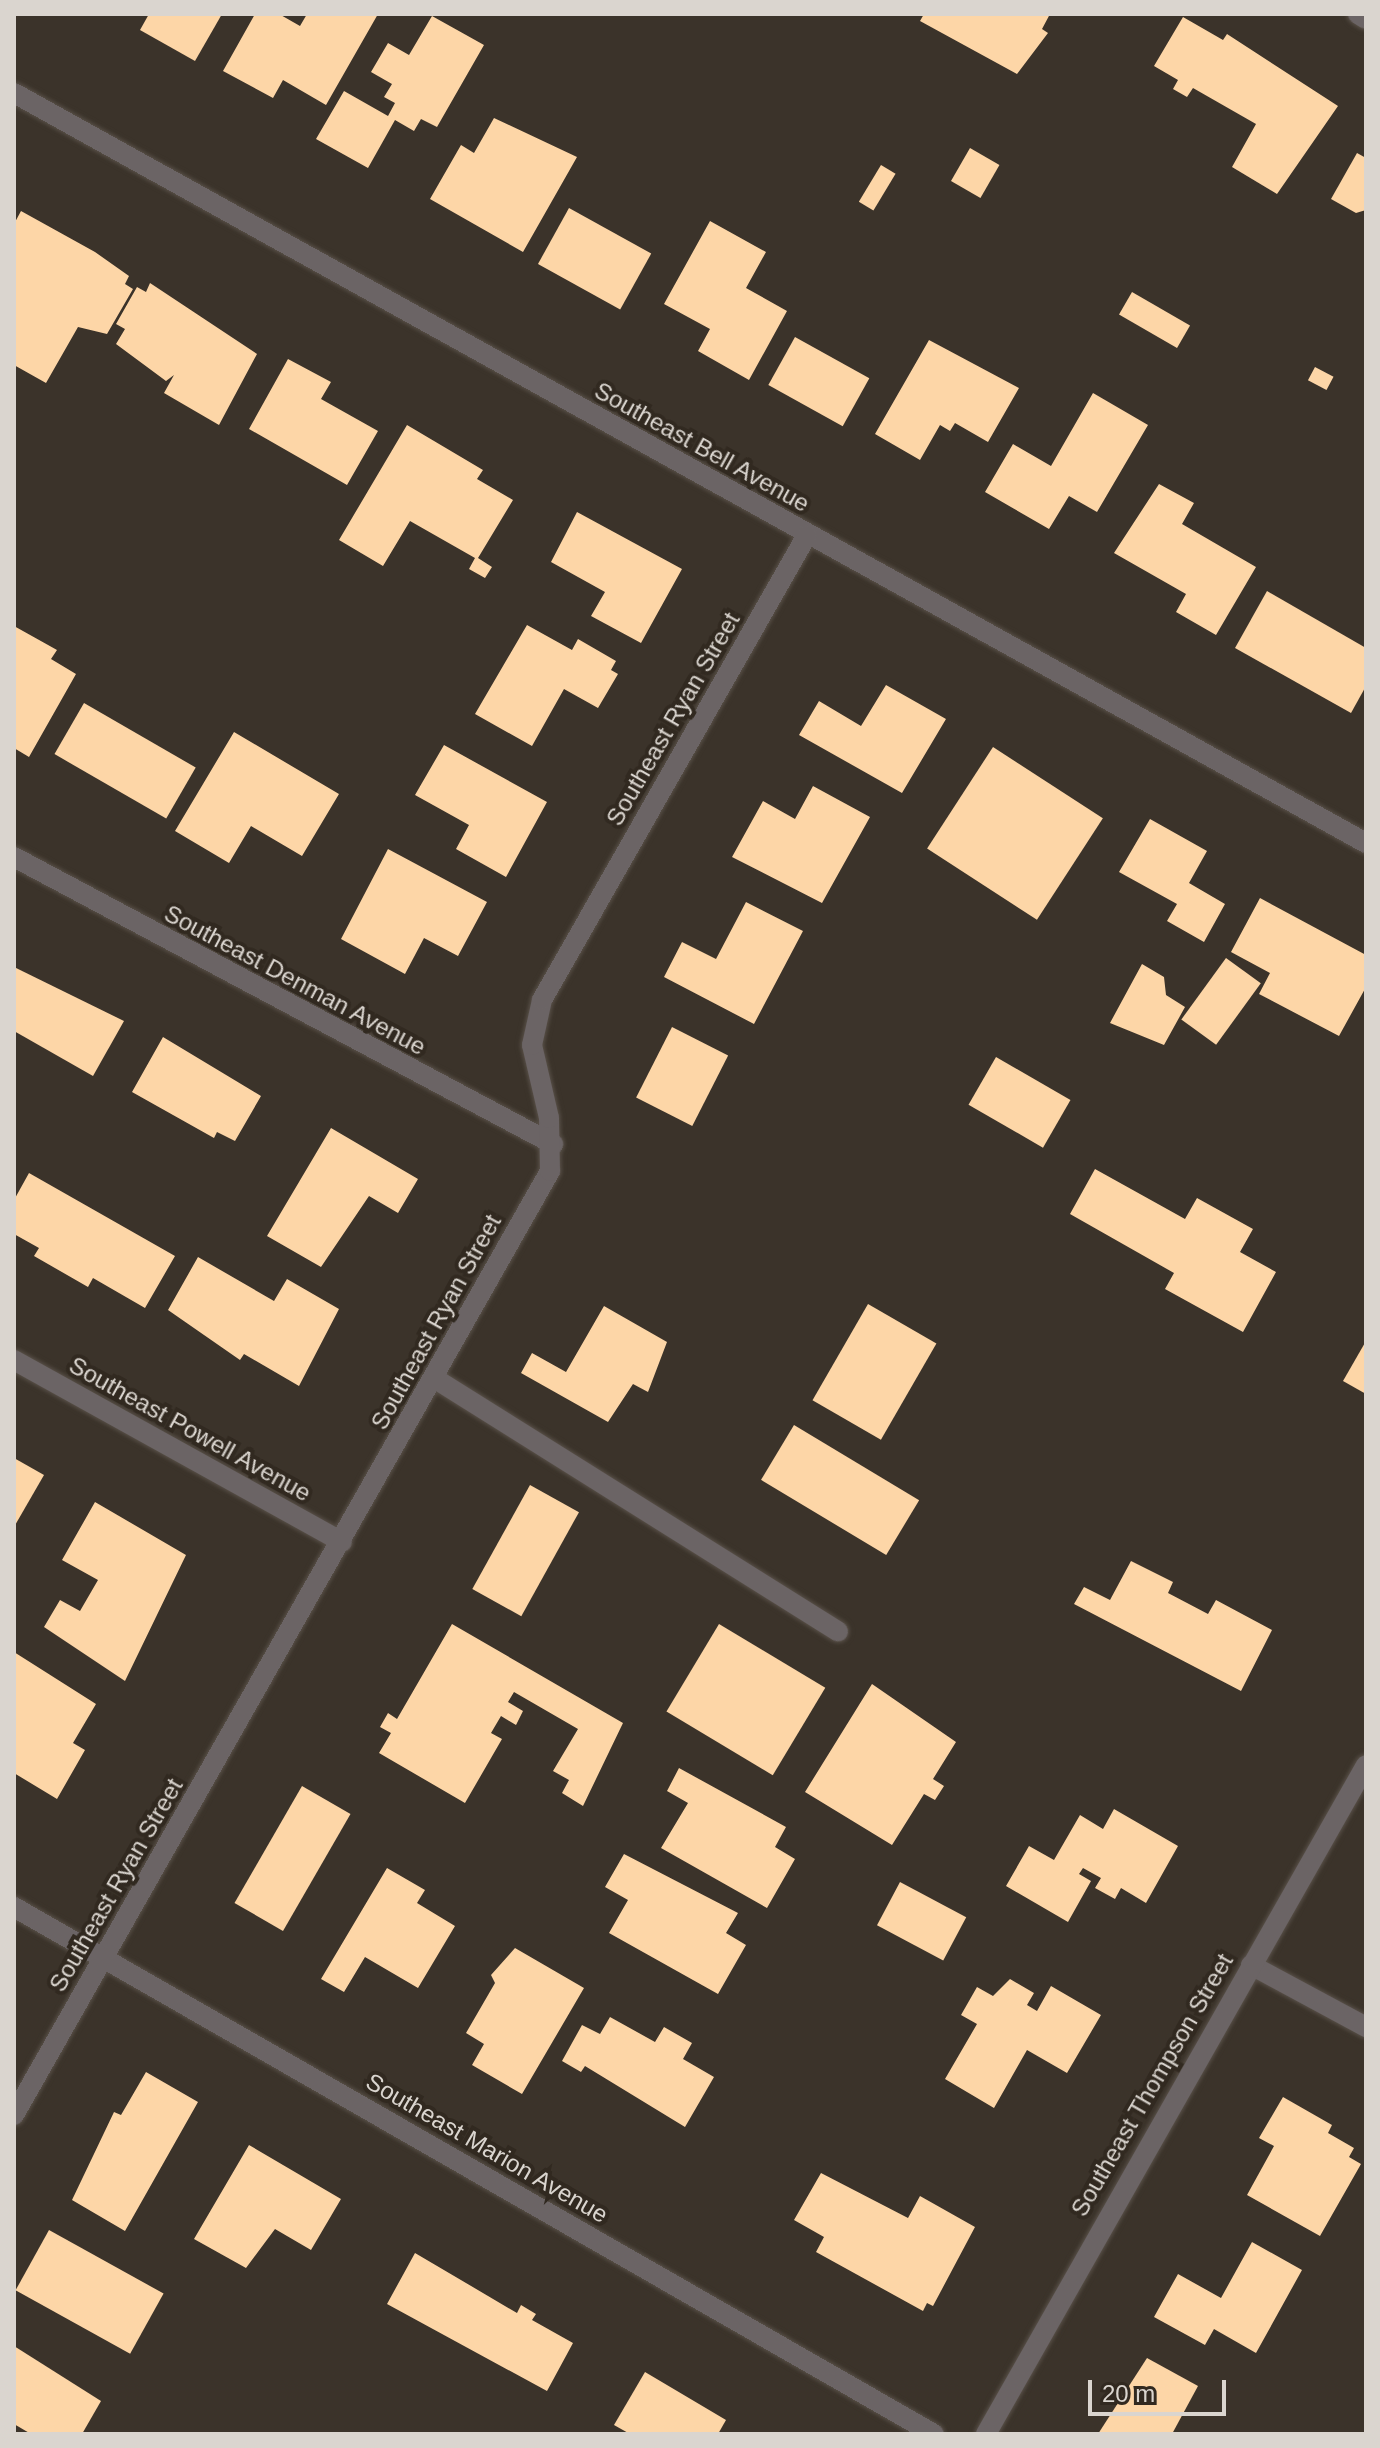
<!DOCTYPE html>
<html>
<head>
<meta charset="utf-8">
<style>
	body { margin:0 }
	#map { position:relative; width:1380px; height:2448px; overflow:hidden; background:#3b332a; font-family:Helvetica,sans-serif }
	div>[style] { position:absolute }
	.building>* { inset:0; background:#fdd6a7; transform-origin:0 0 }
	.roads { filter:drop-shadow(0 0 2px #585048) drop-shadow(0 0 2px #585048) }
	.service>* { height:20px; margin:-10px; padding:0 10px; transform-origin:10px; border-radius:10px; background:#6b6465 }
	.minor>* { height:20px; margin:-10px; padding:0 10px; transform-origin:10px; border-radius:10px; background:#6b6465 }
	span { translate:-50% -50%; white-space:nowrap; text-align:center; line-height:1.15; -webkit-text-stroke:8px #312920; paint-order:stroke }
	.street-label { font-size:24px; color:#dad5cf }
	.frame { position:absolute; inset:0; border:16px solid #dad5cf; pointer-events:none }
	.scale { position:absolute; left:1088px; top:2380px; width:138px; height:36px; box-sizing:border-box; border:4px solid #dad5cf; border-top:0; padding-left:10px; font-size:24px; line-height:28px; white-space:nowrap; color:#dad5cf; -webkit-text-stroke:6px #312920; paint-order:stroke }
</style>
</head>
<body>
<div id="map">
	<div class="building">
		<div style="clip-path:polygon(149px 14px,222px 14px,195px 61px,140px 30px)"></div>
		<div style="clip-path:polygon(255px 14px,279px 14px,300px 26px,307px 14px,378px 14px,326px 105px,283px 80px,273px 98px,223px 71px)"></div>
		<div style="clip-path:polygon(924px 14px,1050px 14px,1042px 29px,1048px 33px,1017px 74px,920px 21px)"></div>
		<div style="clip-path:polygon(432px 16px,484px 45px,437px 127px,421px 119px,414px 131px,395px 120px,368px 168px,316px 139px,344px 91px,388px 116px,395px 103px,384px 97px,392px 84px,371px 72px,388px 43px,409px 55px)"></div>
		<div style="clip-path:polygon(1183px 17px,1223px 40px,1227px 34px,1338px 106px,1277px 194px,1232px 167px,1256px 124px,1193px 88px,1187px 97px,1173px 89px,1178px 80px,1154px 66px)"></div>
		<div style="clip-path:polygon(494px 118px,577px 157px,523px 252px,430px 199px,461px 145px,474px 153px)"></div>
		<div style="left:970px;top:148px;width:34px;height:38px;rotate:30deg"></div>
		<div style="clip-path:polygon(1357px 153px,1366px 158px,1366px 210px,1356px 213px,1331px 199px)"></div>
		<div style="left:881px;top:165px;width:17px;height:43px;rotate:31deg"></div>
		<div style="left:569px;top:208px;width:94px;height:64px;rotate:29deg"></div>
		<div style="clip-path:polygon(21px 211px,95px 252px,129px 276px,125px 284px,133px 289px,107px 334px,78px 327px,46px 383px,14px 365px,14px 224px)"></div>
		<div style="clip-path:polygon(710px 221px,766px 252px,746px 288px,787px 311px,749px 380px,698px 351px,710px 329px,664px 304px)"></div>
		<div style="clip-path:polygon(150px 283px,257px 354px,219px 425px,164px 393px,174px 375px,166px 381px,116px 344px,125px 329px,116px 324px,137px 287px,146px 292px)"></div>
		<div style="left:1132px;top:292px;width:67px;height:26px;rotate:30deg"></div>
		<div style="left:795px;top:337px;width:85px;height:55px;rotate:29deg"></div>
		<div style="clip-path:polygon(929px 340px,1019px 388px,988px 442px,955px 423px,950px 431px,940px 425px,920px 460px,875px 434px)"></div>
		<div style="clip-path:polygon(288px 359px,331px 382px,321px 399px,378px 431px,347px 485px,249px 429px)"></div>
		<div style="left:1315px;top:367px;width:21px;height:15px;rotate:28deg"></div>
		<div style="clip-path:polygon(1093px 393px,1148px 425px,1097px 512px,1069px 496px,1049px 529px,985px 492px,1013px 444px,1051px 466px)"></div>
		<div style="clip-path:polygon(407px 425px,483px 470px,477px 479px,513px 500px,478px 558px,492px 567px,485px 578px,469px 569px,475px 558px,410px 521px,383px 566px,339px 540px)"></div>
		<div style="clip-path:polygon(1159px 484px,1194px 503px,1182px 524px,1256px 567px,1216px 635px,1176px 612px,1186px 594px,1114px 553px)"></div>
		<div style="clip-path:polygon(577px 512px,682px 569px,641px 643px,591px 616px,605px 592px,551px 562px)"></div>
		<div style="clip-path:polygon(1267px 591px,1366px 648px,1366px 686px,1351px 713px,1235px 648px)"></div>
		<div style="clip-path:polygon(527px 625px,572px 650px,578px 639px,616px 661px,611px 670px,618px 674px,598px 708px,564px 689px,532px 746px,475px 714px)"></div>
		<div style="clip-path:polygon(14px 626px,57px 650px,51px 659px,76px 674px,29px 757px,14px 748px)"></div>
		<div style="clip-path:polygon(886px 685px,946px 719px,902px 793px,799px 735px,819px 701px,861px 726px)"></div>
		<div style="left:84px;top:703px;width:129px;height:59px;rotate:30deg"></div>
		<div style="clip-path:polygon(234px 732px,339px 794px,302px 856px,251px 826px,229px 863px,175px 831px)"></div>
		<div style="clip-path:polygon(444px 745px,547px 802px,506px 877px,456px 849px,469px 825px,415px 795px)"></div>
		<div style="left:993px;top:747px;width:131px;height:121px;rotate:33deg"></div>
		<div style="clip-path:polygon(813px 786px,870px 817px,822px 903px,732px 857px,763px 801px,795px 819px)"></div>
		<div style="clip-path:polygon(1150px 819px,1207px 851px,1189px 883px,1225px 904px,1204px 942px,1167px 921px,1177px 904px,1119px 872px)"></div>
		<div style="clip-path:polygon(388px 849px,487px 902px,458px 956px,424px 938px,405px 974px,341px 939px)"></div>
		<div style="clip-path:polygon(1260px 898px,1366px 955px,1366px 987px,1339px 1036px,1259px 994px,1270px 973px,1231px 952px)"></div>
		<div style="clip-path:polygon(746px 902px,803px 931px,754px 1024px,664px 977px,682px 942px,716px 959px)"></div>
		<div style="left:1226px;top:958px;width:43px;height:76px;rotate:36deg"></div>
		<div style="clip-path:polygon(1142px 964px,1164px 977px,1166px 995px,1185px 1007px,1164px 1045px,1110px 1023px)"></div>
		<div style="clip-path:polygon(14px 967px,124px 1021px,93px 1076px,14px 1031px)"></div>
		<div style="left:672px;top:1027px;width:63px;height:79px;rotate:27deg"></div>
		<div style="clip-path:polygon(163px 1037px,261px 1096px,235px 1141px,217px 1132px,214px 1138px,132px 1092px)"></div>
		<div style="left:996px;top:1057px;width:86px;height:55px;rotate:30deg"></div>
		<div style="clip-path:polygon(331px 1128px,418px 1179px,398px 1213px,369px 1196px,321px 1267px,267px 1236px)"></div>
		<div style="clip-path:polygon(1095px 1169px,1185px 1219px,1197px 1198px,1253px 1229px,1240px 1252px,1276px 1272px,1243px 1332px,1165px 1289px,1174px 1273px,1070px 1214px)"></div>
		<div style="clip-path:polygon(29px 1173px,175px 1256px,145px 1308px,93px 1278px,88px 1287px,34px 1256px,39px 1248px,14px 1234px,14px 1200px)"></div>
		<div style="clip-path:polygon(198px 1257px,274px 1301px,287px 1279px,339px 1309px,299px 1386px,244px 1354px,240px 1360px,168px 1310px)"></div>
		<div style="left:868px;top:1304px;width:79px;height:111px;rotate:30deg"></div>
		<div style="clip-path:polygon(604px 1306px,667px 1342px,648px 1392px,633px 1384px,608px 1422px,521px 1373px,532px 1353px,566px 1372px)"></div>
		<div style="clip-path:polygon(1366px 1341px,1366px 1394px,1343px 1381px)"></div>
		<div style="left:794px;top:1425px;width:146px;height:64px;rotate:31deg"></div>
		<div style="clip-path:polygon(14px 1458px,44px 1475px,14px 1527px)"></div>
		<div style="left:530px;top:1485px;width:56px;height:119px;rotate:29deg"></div>
		<div style="clip-path:polygon(95px 1502px,186px 1555px,125px 1681px,44px 1627px,60px 1600px,80px 1611px,98px 1580px,62px 1560px)"></div>
		<div style="clip-path:polygon(1131px 1561px,1173px 1582px,1168px 1593px,1208px 1614px,1216px 1600px,1272px 1630px,1241px 1691px,1074px 1604px,1084px 1587px,1110px 1600px)"></div>
		<div style="clip-path:polygon(452px 1624px,623px 1723px,583px 1806px,562px 1793px,569px 1780px,553px 1771px,578px 1729px,514px 1692px,508px 1702px,523px 1711px,516px 1725px,501px 1716px,491px 1733px,502px 1739px,465px 1803px,379px 1753px,391px 1733px,380px 1727px,388px 1713px,397px 1719px)"></div>
		<div style="left:719px;top:1624px;width:124px;height:102px;rotate:31deg"></div>
		<div style="clip-path:polygon(14px 1652px,96px 1704px,73px 1743px,85px 1750px,57px 1799px,14px 1773px)"></div>
		<div style="clip-path:polygon(872px 1684px,956px 1742px,933px 1779px,944px 1786px,935px 1800px,924px 1794px,892px 1845px,805px 1792px)"></div>
		<div style="clip-path:polygon(679px 1768px,786px 1827px,775px 1847px,795px 1859px,767px 1908px,661px 1848px,688px 1803px,667px 1791px)"></div>
		<div style="left:302px;top:1786px;width:56px;height:135px;rotate:30deg"></div>
		<div style="clip-path:polygon(1114px 1809px,1178px 1846px,1146px 1903px,1121px 1888px,1115px 1899px,1095px 1888px,1101px 1878px,1083px 1868px,1079px 1874px,1091px 1881px,1068px 1922px,1006px 1886px,1029px 1846px,1054px 1860px,1080px 1815px,1103px 1829px)"></div>
		<div style="clip-path:polygon(624px 1854px,738px 1913px,726px 1933px,746px 1945px,718px 1994px,609px 1933px,628px 1900px,605px 1887px)"></div>
		<div style="clip-path:polygon(387px 1868px,425px 1890px,417px 1903px,455px 1926px,418px 1988px,365px 1957px,344px 1992px,321px 1979px)"></div>
		<div style="left:900px;top:1882px;width:75px;height:49px;rotate:28deg"></div>
		<div style="clip-path:polygon(515px 1948px,584px 1988px,522px 2094px,472px 2065px,484px 2044px,466px 2033px,495px 1983px,491px 1975px)"></div>
		<div style="clip-path:polygon(1010px 1979px,1034px 1993px,1027px 2005px,1037px 2011px,1051px 1986px,1101px 2015px,1067px 2073px,1027px 2050px,994px 2108px,945px 2079px,977px 2024px,961px 2015px,977px 1987px,993px 1996px)"></div>
		<div style="clip-path:polygon(610px 2017px,655px 2042px,664px 2027px,692px 2043px,683px 2059px,714px 2077px,685px 2127px,585px 2066px,581px 2072px,562px 2061px,582px 2025px,600px 2034px)"></div>
		<div style="clip-path:polygon(146px 2072px,198px 2102px,125px 2231px,72px 2200px,114px 2112px,121px 2115px)"></div>
		<div style="clip-path:polygon(1283px 2097px,1332px 2125px,1328px 2133px,1354px 2148px,1349px 2157px,1361px 2164px,1320px 2236px,1247px 2195px,1274px 2146px,1259px 2138px)"></div>
		<div style="clip-path:polygon(249px 2145px,341px 2199px,311px 2250px,275px 2229px,246px 2268px,194px 2239px)"></div>
		<div style="clip-path:polygon(821px 2173px,908px 2218px,920px 2196px,975px 2227px,933px 2306px,927px 2303px,923px 2311px,816px 2252px,824px 2237px,794px 2220px)"></div>
		<div style="left:49px;top:2230px;width:131px;height:69px;rotate:29deg"></div>
		<div style="clip-path:polygon(1252px 2242px,1302px 2270px,1256px 2353px,1214px 2329px,1205px 2345px,1154px 2317px,1178px 2274px,1221px 2298px)"></div>
		<div style="clip-path:polygon(415px 2253px,517px 2313px,521px 2305px,536px 2314px,532px 2320px,573px 2343px,547px 2391px,387px 2304px)"></div>
		<div style="clip-path:polygon(14px 2346px,101px 2401px,82px 2434px,31px 2434px,14px 2424px)"></div>
		<div style="clip-path:polygon(1147px 2358px,1198px 2386px,1172px 2434px,1098px 2434px)"></div>
		<div style="clip-path:polygon(645px 2372px,726px 2420px,718px 2434px,630px 2434px,614px 2425px)"></div>
	</div>
	<div class="roads">
		<div class="service">
			<div style="left:434px;top:1378px;width:477px;rotate:32.1deg"></div>
		</div>
		<div class="minor">
			<div style="left:1358px;top:14px;width:9px;rotate:32deg"></div>
			<div style="left:14px;top:93px;width:1546px;rotate:29.02deg"></div>
			<div style="left:14px;top:857px;width:611px;rotate:28.03deg"></div>
			<div style="left:14px;top:1360px;width:375px;rotate:29deg"></div>
			<div style="left:14px;top:1907px;width:1060px;rotate:29.81deg"></div>
			<div style="left:1251px;top:1965px;width:131px;rotate:28.3deg"></div>
			<div style="left:14px;top:2115px;width:1086px;rotate:-60.41deg"></div>
			<div style="left:550px;top:1171px;width:53px;rotate:-91.1deg"></div>
			<div style="left:549px;top:1118px;width:75px;rotate:-103.1deg"></div>
			<div style="left:532px;top:1045px;width:46px;rotate:-77.5deg"></div>
			<div style="left:542px;top:1000px;width:535px;rotate:-60.32deg"></div>
			<div style="left:986px;top:2434px;width:769px;rotate:-60.4deg"></div>
		</div>
	</div>
	<div class="street-label">
		<span style="left:702px;top:447px;rotate:29deg">Southeast Bell Avenue</span>
		<span style="left:673px;top:719px;rotate:-60deg">Southeast Ryan Street</span>
		<span style="left:295px;top:980px;rotate:28deg">Southeast Denman Avenue</span>
		<span style="left:436px;top:1322px;rotate:-61deg">Southeast Ryan Street</span>
		<span style="left:190px;top:1429px;rotate:29deg">Southeast Powell Avenue</span>
		<span style="left:116px;top:1885px;rotate:-60deg">Southeast Ryan Street</span>
		<span style="left:1152px;top:2085px;rotate:-60deg">Southeast Thompson Street</span>
		<span style="left:487px;top:2148px;rotate:30deg">Southeast Marion Avenue</span>
	</div>
	<div class="frame"></div>
	<div class="scale">20 m</div>
</div>
</body>
</html>
